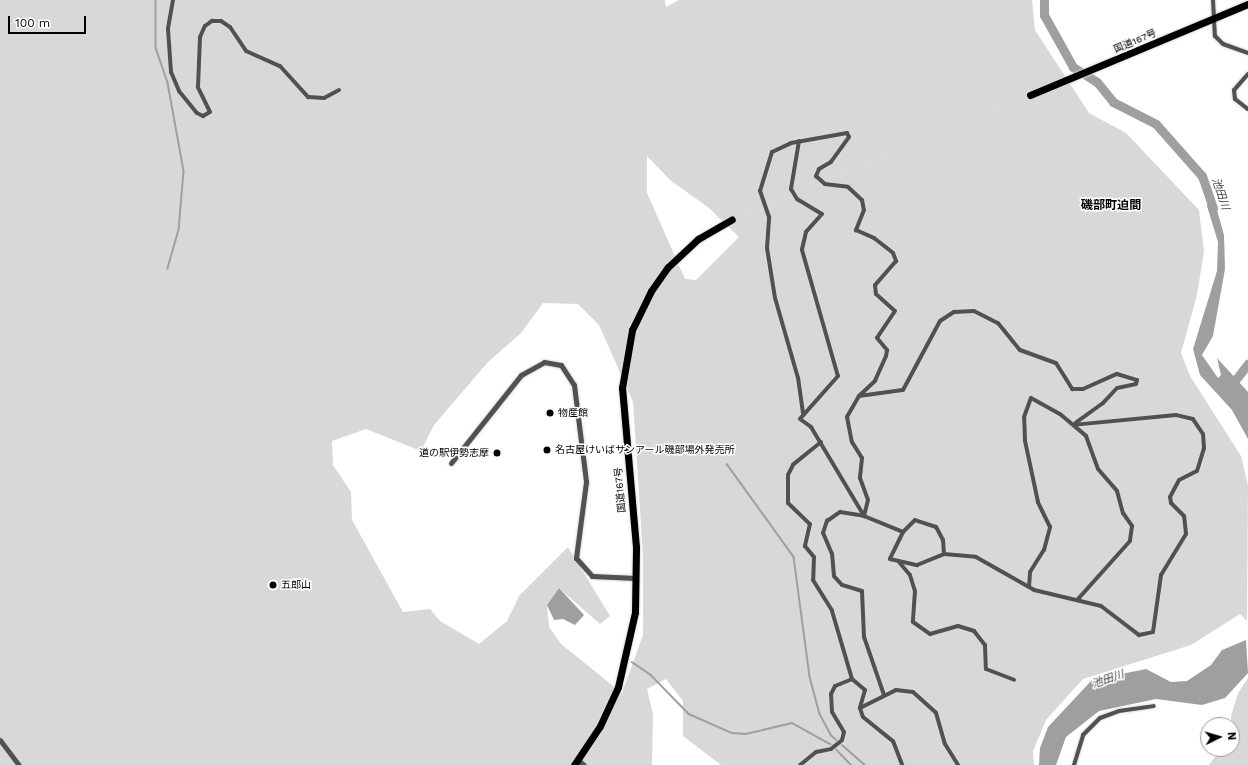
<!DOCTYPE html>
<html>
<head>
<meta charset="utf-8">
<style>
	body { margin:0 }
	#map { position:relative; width:1248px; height:765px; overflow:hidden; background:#fff; font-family:"Work Sans","Noto Sans JP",sans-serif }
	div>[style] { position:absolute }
	.green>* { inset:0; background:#d8d8d8 }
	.water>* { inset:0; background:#9f9f9f }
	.stream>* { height:1.5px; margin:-0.75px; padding:0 0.75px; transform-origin:0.75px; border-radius:0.75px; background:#9f9f9f }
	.river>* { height:9px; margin:-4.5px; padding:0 4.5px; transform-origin:4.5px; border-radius:4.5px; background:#9f9f9f }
	.trunk-tunnel>* { height:7px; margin-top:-3.5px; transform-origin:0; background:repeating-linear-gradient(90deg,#d9d9d9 0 7px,transparent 0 10.5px) }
	.roads { filter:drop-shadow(0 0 1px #dbdbdb) drop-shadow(0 0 1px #dbdbdb) }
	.minor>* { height:4px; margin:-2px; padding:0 2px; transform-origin:2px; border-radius:2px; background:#515151 }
	.tertiary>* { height:5px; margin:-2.5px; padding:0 2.5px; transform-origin:2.5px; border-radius:2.5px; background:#515151 }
	.trunk>* { height:7px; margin:-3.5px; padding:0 3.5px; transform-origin:3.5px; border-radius:3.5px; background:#000 }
	.dots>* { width:11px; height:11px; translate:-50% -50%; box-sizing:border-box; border:2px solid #fff; border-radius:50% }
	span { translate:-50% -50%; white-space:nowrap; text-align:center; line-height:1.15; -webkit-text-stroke:3px #fff; paint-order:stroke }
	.street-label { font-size:10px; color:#000 }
	.poi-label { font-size:10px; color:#000 }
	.left { translate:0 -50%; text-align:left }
	.right { translate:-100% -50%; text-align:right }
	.water-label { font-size:11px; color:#404040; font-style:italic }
	.quarter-label { font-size:12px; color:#000; font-weight:700 }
	.north { position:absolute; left:1200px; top:717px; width:40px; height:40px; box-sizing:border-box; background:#fff; border:1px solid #999; border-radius:50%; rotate:85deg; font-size:11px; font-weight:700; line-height:16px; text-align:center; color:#000 }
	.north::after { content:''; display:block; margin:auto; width:14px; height:18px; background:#000; clip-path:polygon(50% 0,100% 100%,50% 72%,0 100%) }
	.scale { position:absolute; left:8px; top:16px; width:78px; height:18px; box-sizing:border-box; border:2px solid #000; border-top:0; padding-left:5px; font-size:12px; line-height:14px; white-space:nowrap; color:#000; -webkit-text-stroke:3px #fff; paint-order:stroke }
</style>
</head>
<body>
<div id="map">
	<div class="green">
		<div style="clip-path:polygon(evenodd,0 0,665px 0,666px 7px,679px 0,1032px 0,1035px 30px,1089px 113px,1126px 133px,1199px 210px,1204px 251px,1197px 295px,1181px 353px,1190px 376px,1241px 456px,1248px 486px,1247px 621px,1240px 614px,1191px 645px,1083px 679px,1046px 720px,1033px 751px,1034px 765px,721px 765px,683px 736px,683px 701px,666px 679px,647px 689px,653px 714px,652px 765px,0 765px,0 0,647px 156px,670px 180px,709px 208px,739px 237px,696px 280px,685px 279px,647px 193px,647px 156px,0 0,543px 303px,578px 304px,599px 325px,633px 402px,643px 556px,643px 635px,622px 693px,561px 644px,549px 627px,547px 605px,559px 588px,600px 624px,610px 616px,568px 547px,519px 596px,507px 621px,479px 644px,440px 621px,430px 609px,403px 612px,352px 520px,351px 492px,333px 465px,332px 441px,366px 429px,421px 451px,434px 425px,488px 362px,521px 333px,543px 303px)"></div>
		<div style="clip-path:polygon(1248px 678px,1248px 765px,1209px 765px,1221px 749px,1232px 749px,1231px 716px,1238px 693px)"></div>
	</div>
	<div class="water">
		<div style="clip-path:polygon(1213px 196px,1224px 235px,1225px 269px,1213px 336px,1202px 355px,1218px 378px,1221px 375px,1217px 358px,1248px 392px,1248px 439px,1232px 410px,1200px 375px,1193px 349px,1217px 271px,1218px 242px,1207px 206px,1209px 197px)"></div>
		<div style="clip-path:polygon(559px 588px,584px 615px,575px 625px,563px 619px,554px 620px,547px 605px)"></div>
		<div style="clip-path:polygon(1246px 640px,1248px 673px,1225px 698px,1202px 705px,1156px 699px,1099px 711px,1066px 737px,1056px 765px,1039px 765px,1040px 748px,1048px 727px,1092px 680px,1146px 669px,1171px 682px,1187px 681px,1211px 665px,1222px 650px)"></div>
	</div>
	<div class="stream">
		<div style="left:156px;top:0;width:48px;rotate:90deg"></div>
		<div style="left:156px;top:48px;width:37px;rotate:71deg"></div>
		<div style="left:168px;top:83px;width:89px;rotate:79.7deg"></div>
		<div style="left:184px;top:171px;width:59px;rotate:94.8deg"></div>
		<div style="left:179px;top:230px;width:40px;rotate:106deg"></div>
		<div style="left:727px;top:464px;width:115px;rotate:54.2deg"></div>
		<div style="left:794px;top:557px;width:121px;rotate:82.4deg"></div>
		<div style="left:810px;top:677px;width:38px;rotate:75deg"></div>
		<div style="left:820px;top:714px;width:24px;rotate:62deg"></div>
		<div style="left:831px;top:735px;width:45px;rotate:41.4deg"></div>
		<div style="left:632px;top:662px;width:23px;rotate:34deg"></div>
		<div style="left:651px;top:675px;width:54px;rotate:45.7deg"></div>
		<div style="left:689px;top:714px;width:47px;rotate:23.8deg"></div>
		<div style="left:732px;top:733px;width:14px;rotate:4deg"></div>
		<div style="left:746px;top:734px;width:47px;rotate:-13.4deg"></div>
		<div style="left:792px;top:723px;width:46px;rotate:28.8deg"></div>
		<div style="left:832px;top:745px;width:28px;rotate:46deg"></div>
	</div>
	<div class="river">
		<div style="left:1044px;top:0;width:15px;rotate:90deg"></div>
		<div style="left:1044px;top:15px;width:60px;rotate:60.9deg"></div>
		<div style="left:1073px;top:67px;width:28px;rotate:32deg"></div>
		<div style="left:1097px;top:82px;width:26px;rotate:51deg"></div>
		<div style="left:1113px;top:102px;width:48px;rotate:27.1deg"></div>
		<div style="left:1156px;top:124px;width:69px;rotate:48.5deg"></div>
		<div style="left:1202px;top:176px;width:34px;rotate:71deg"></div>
		<div style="left:1229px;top:388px;width:31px;rotate:-52deg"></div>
	</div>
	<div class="trunk-tunnel">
		<div style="left:732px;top:219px;width:323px;rotate:-22.6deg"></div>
	</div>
	<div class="roads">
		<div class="minor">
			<div style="left:173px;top:0;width:29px;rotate:100deg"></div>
			<div style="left:168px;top:29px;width:43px;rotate:86deg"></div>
			<div style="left:171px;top:72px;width:21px;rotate:67deg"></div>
			<div style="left:179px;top:91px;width:28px;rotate:51deg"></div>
			<div style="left:197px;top:113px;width:7px;rotate:27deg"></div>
			<div style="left:203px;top:116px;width:8px;rotate:-30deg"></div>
			<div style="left:210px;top:112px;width:28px;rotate:-116deg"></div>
			<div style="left:198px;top:87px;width:50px;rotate:-87.7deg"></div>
			<div style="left:200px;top:37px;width:12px;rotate:-66deg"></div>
			<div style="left:205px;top:26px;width:9px;rotate:-36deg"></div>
			<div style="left:212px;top:21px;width:9px"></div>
			<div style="left:221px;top:21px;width:11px;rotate:34deg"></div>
			<div style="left:230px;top:27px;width:29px;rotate:56deg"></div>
			<div style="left:246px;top:51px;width:37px;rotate:24deg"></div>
			<div style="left:280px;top:66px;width:42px;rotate:47.9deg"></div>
			<div style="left:308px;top:97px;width:16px;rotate:4deg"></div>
			<div style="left:324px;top:98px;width:17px;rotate:-28deg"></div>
			<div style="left:1213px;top:0;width:36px;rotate:87deg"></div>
			<div style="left:1215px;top:36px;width:11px;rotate:45deg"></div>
			<div style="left:1223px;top:44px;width:27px;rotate:20deg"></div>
			<div style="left:1248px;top:74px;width:21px;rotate:131deg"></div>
			<div style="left:1234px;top:90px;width:9px;rotate:84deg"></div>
			<div style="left:1235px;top:99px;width:16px;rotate:38deg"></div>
			<div style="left:799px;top:141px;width:49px;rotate:99.5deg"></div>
			<div style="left:791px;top:189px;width:12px;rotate:59deg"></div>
			<div style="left:797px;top:199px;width:29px;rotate:31deg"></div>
			<div style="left:822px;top:214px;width:24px;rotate:132deg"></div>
			<div style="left:806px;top:232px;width:18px;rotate:103deg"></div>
			<div style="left:802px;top:250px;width:131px;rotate:74.1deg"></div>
			<div style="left:838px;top:376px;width:57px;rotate:131.5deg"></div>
			<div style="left:800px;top:419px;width:14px;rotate:36deg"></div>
			<div style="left:811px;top:427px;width:104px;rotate:59.2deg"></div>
			<div style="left:859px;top:396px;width:44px;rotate:-7.8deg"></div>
			<div style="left:903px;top:390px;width:78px;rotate:-61.8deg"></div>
			<div style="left:940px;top:321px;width:17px;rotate:-33deg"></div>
			<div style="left:954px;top:312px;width:20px;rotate:-3deg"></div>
			<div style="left:974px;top:311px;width:27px;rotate:27deg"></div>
			<div style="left:998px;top:323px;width:35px;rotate:51deg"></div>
			<div style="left:1020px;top:350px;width:38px;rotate:20deg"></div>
			<div style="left:1056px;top:363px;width:31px;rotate:58deg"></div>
			<div style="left:1072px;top:389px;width:11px"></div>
			<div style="left:1083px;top:389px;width:37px;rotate:-24deg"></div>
			<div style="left:1117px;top:374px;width:21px;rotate:17deg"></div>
			<div style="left:1137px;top:380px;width:4px;rotate:104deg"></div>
			<div style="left:1136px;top:384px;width:19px;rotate:168deg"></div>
			<div style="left:1117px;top:388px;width:21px;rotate:133deg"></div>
			<div style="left:1103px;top:403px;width:34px;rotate:144deg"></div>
			<div style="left:803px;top:413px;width:35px;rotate:-98deg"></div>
			<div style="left:798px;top:378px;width:83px;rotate:-106deg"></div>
			<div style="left:775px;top:298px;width:51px;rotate:-99.1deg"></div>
			<div style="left:767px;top:248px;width:31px;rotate:-86deg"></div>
			<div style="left:769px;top:217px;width:28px;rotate:-109deg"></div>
			<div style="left:760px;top:191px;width:41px;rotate:-72.9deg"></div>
			<div style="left:772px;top:152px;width:21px;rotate:-25deg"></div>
			<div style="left:791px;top:143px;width:57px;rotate:-10.1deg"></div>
			<div style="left:847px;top:133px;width:4px;rotate:63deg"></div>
			<div style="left:849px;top:137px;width:31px;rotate:126deg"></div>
			<div style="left:831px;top:162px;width:14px;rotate:150deg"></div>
			<div style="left:819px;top:169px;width:8px;rotate:113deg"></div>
			<div style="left:816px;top:176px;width:12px;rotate:42deg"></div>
			<div style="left:825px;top:184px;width:23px;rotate:7deg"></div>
			<div style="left:848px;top:187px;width:19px;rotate:43deg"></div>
			<div style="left:862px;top:200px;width:10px;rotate:79deg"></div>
			<div style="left:864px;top:210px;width:22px;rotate:112deg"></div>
			<div style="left:856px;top:230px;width:20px;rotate:24deg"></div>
			<div style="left:874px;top:238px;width:24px;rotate:38deg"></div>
			<div style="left:893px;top:253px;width:9px;rotate:69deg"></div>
			<div style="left:896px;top:261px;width:32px;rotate:131deg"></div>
			<div style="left:875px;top:285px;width:9px;rotate:84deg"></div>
			<div style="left:876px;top:294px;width:25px;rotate:42deg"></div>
			<div style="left:895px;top:311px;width:32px;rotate:124deg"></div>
			<div style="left:877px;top:338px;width:16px;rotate:50deg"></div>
			<div style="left:887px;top:350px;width:6px;rotate:99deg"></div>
			<div style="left:886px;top:356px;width:27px;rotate:114deg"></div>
			<div style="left:875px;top:381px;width:22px;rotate:137deg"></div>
			<div style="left:859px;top:396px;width:24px;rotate:120deg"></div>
			<div style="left:847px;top:417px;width:25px;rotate:79deg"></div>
			<div style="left:852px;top:442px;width:19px;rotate:58deg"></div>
			<div style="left:862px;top:458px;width:20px;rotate:96deg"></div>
			<div style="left:860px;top:478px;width:23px;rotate:70deg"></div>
			<div style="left:868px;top:500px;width:16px;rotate:104deg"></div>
			<div style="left:821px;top:442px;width:36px;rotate:141deg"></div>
			<div style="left:793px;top:465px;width:11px;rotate:117deg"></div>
			<div style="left:788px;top:475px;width:28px;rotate:90deg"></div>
			<div style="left:788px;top:503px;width:30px;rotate:44deg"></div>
			<div style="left:810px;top:524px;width:23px;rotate:103deg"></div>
			<div style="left:805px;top:546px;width:14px;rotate:51deg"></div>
			<div style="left:814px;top:557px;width:23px;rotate:92deg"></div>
			<div style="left:813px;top:580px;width:36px;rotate:58deg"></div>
			<div style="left:832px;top:611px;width:71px;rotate:73.6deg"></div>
			<div style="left:852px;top:679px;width:17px;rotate:40deg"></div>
			<div style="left:865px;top:690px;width:19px;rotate:106deg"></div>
			<div style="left:860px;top:708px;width:9px;rotate:72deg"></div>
			<div style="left:863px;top:717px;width:38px;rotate:39deg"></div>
			<div style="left:893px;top:741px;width:26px;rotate:69deg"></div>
			<div style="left:944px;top:554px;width:14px;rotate:-94deg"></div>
			<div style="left:943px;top:540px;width:15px;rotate:-118deg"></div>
			<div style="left:936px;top:527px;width:22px;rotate:-162deg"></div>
			<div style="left:915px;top:520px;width:17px;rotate:135deg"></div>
			<div style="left:903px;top:532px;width:30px;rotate:116deg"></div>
			<div style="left:890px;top:559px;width:28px;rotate:13deg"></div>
			<div style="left:917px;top:565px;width:29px;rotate:-22deg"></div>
			<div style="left:944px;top:554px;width:32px;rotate:5deg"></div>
			<div style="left:976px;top:557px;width:67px;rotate:29.6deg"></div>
			<div style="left:1034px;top:590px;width:69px;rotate:13.4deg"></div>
			<div style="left:1101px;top:606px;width:48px;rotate:37.3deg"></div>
			<div style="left:1139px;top:635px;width:14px;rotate:-12deg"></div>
			<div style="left:1153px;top:632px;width:58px;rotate:-82deg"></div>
			<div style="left:1161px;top:575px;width:48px;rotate:-58.6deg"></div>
			<div style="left:1186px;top:534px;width:18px;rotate:-96deg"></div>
			<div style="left:1184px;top:516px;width:18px;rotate:-135deg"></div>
			<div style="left:1171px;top:503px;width:6px;rotate:-99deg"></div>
			<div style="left:1170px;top:497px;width:19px;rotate:-62deg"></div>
			<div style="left:1179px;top:480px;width:20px;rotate:-27deg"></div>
			<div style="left:1197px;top:471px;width:24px;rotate:-73deg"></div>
			<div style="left:1204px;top:448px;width:14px;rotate:-94deg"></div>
			<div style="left:1203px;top:434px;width:18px;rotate:-124deg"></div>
			<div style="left:1193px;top:419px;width:17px;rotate:-167deg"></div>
			<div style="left:1176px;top:415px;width:103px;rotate:174.5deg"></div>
			<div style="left:899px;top:562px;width:17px;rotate:50deg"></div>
			<div style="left:910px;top:575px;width:17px;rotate:73deg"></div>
			<div style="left:915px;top:591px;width:31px;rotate:94deg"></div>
			<div style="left:913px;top:622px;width:21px;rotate:35deg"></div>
			<div style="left:930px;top:634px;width:29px;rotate:-16deg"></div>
			<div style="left:958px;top:626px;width:17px;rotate:17deg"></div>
			<div style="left:974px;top:631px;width:18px;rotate:52deg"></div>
			<div style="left:985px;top:645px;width:24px;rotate:88deg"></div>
			<div style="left:986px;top:669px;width:30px;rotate:21deg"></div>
			<div style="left:1029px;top:587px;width:15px;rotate:-86deg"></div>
			<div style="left:1030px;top:572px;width:26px;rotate:-58deg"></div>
			<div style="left:1044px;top:550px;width:24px;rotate:-75deg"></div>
			<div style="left:1050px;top:527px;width:28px;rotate:-116deg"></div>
			<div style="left:1038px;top:502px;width:62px;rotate:-102deg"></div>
			<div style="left:1025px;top:441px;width:24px;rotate:-92deg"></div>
			<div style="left:1024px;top:417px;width:20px;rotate:-70deg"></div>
			<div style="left:1031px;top:398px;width:33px;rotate:29deg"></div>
			<div style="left:1060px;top:414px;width:34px;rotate:40deg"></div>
			<div style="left:1086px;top:436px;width:35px;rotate:70deg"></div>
			<div style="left:1098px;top:469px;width:29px;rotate:49deg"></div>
			<div style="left:1117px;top:491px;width:23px;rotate:75deg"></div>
			<div style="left:1123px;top:513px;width:16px;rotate:55deg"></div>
			<div style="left:1132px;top:526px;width:15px;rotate:98deg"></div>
			<div style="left:1130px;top:541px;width:79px;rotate:131.9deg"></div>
			<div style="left:884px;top:695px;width:61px;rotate:-109deg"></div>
			<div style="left:864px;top:637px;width:46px;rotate:-92.5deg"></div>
			<div style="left:862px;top:591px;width:21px;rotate:-163deg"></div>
			<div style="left:842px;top:585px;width:12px;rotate:-132deg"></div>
			<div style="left:834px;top:576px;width:22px;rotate:-95deg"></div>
			<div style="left:832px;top:554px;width:23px;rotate:-113deg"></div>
			<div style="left:823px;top:533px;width:13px;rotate:-72deg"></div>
			<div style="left:827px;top:521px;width:16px;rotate:-35deg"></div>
			<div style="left:840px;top:512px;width:24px;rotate:9deg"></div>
			<div style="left:864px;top:516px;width:42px;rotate:22.3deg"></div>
			<div style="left:860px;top:708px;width:40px;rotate:-26.6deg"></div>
			<div style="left:896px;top:690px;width:17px;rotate:7deg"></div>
			<div style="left:913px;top:692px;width:31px;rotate:42deg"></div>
			<div style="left:936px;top:713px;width:32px;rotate:74deg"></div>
			<div style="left:945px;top:744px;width:25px;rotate:58deg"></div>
			<div style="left:800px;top:765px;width:21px;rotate:-39deg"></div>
			<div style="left:816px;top:752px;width:15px;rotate:-11deg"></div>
			<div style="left:831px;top:749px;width:14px;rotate:-39deg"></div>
			<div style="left:842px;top:740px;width:8px;rotate:-76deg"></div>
			<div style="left:844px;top:732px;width:23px;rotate:-121deg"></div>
			<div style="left:832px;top:712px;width:18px;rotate:-93deg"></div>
			<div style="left:831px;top:694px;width:9px;rotate:-63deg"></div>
			<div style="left:835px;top:686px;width:18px;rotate:-22deg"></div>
			<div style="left:1074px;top:765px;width:31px;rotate:-73deg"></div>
			<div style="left:1083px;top:735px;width:24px;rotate:-45deg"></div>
			<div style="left:1100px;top:718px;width:20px;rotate:-20deg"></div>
			<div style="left:1119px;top:711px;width:35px;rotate:-8deg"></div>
		</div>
		<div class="tertiary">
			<div style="left:451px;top:463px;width:112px;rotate:-51.5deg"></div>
			<div style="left:521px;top:375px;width:26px;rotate:-29deg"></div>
			<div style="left:544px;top:362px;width:17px;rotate:10deg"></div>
			<div style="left:561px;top:365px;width:24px;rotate:57deg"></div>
			<div style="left:574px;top:385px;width:98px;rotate:82.9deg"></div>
			<div style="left:586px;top:482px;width:77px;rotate:97.5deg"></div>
			<div style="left:576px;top:558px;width:24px;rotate:48deg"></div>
			<div style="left:592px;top:576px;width:44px;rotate:2.6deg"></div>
			<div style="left:0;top:740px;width:31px;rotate:53deg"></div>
			<div style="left:578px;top:760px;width:8px;rotate:40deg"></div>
		</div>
		<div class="trunk">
			<div style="left:1030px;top:95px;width:236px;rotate:-22.7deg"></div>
			<div style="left:574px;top:765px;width:47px;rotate:-56.3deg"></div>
			<div style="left:600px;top:726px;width:43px;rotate:-65.2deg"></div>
			<div style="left:618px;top:687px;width:77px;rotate:-77.2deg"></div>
			<div style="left:635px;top:612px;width:65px;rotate:-89.1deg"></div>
			<div style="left:636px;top:547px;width:160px;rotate:-95deg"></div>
			<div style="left:622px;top:388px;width:59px;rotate:-80.2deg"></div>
			<div style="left:632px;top:330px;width:43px;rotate:-64deg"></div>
			<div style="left:651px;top:291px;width:29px;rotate:-55deg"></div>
			<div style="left:668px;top:267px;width:41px;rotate:-43deg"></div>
			<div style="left:698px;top:239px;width:39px;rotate:-30deg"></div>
		</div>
	</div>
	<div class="dots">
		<div style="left:550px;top:413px;background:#000"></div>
		<div style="left:547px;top:450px;background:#000"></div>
		<div style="left:497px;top:453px;background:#000"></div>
		<div style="left:273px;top:585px;background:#000"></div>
	</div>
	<div class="street-label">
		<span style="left:1135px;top:41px;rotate:-23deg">国道167号</span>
		<span style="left:620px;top:490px;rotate:-95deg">国道167号</span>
	</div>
	<div class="poi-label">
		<span class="left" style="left:558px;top:413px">物産館</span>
		<span class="left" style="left:555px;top:450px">名古屋けいばサンアール磯部場外発売所</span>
		<span class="right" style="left:489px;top:453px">道の駅伊勢志摩</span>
		<span class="left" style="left:281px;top:585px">五郎山</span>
	</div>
	<div class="water-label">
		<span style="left:1220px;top:194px;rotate:72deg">池田川</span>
		<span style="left:1108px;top:680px;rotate:-19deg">池田川</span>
	</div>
	<div class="quarter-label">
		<span style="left:1111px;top:206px">磯部町迫間</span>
	</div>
	<div class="north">N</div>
	<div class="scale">100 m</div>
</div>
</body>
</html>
